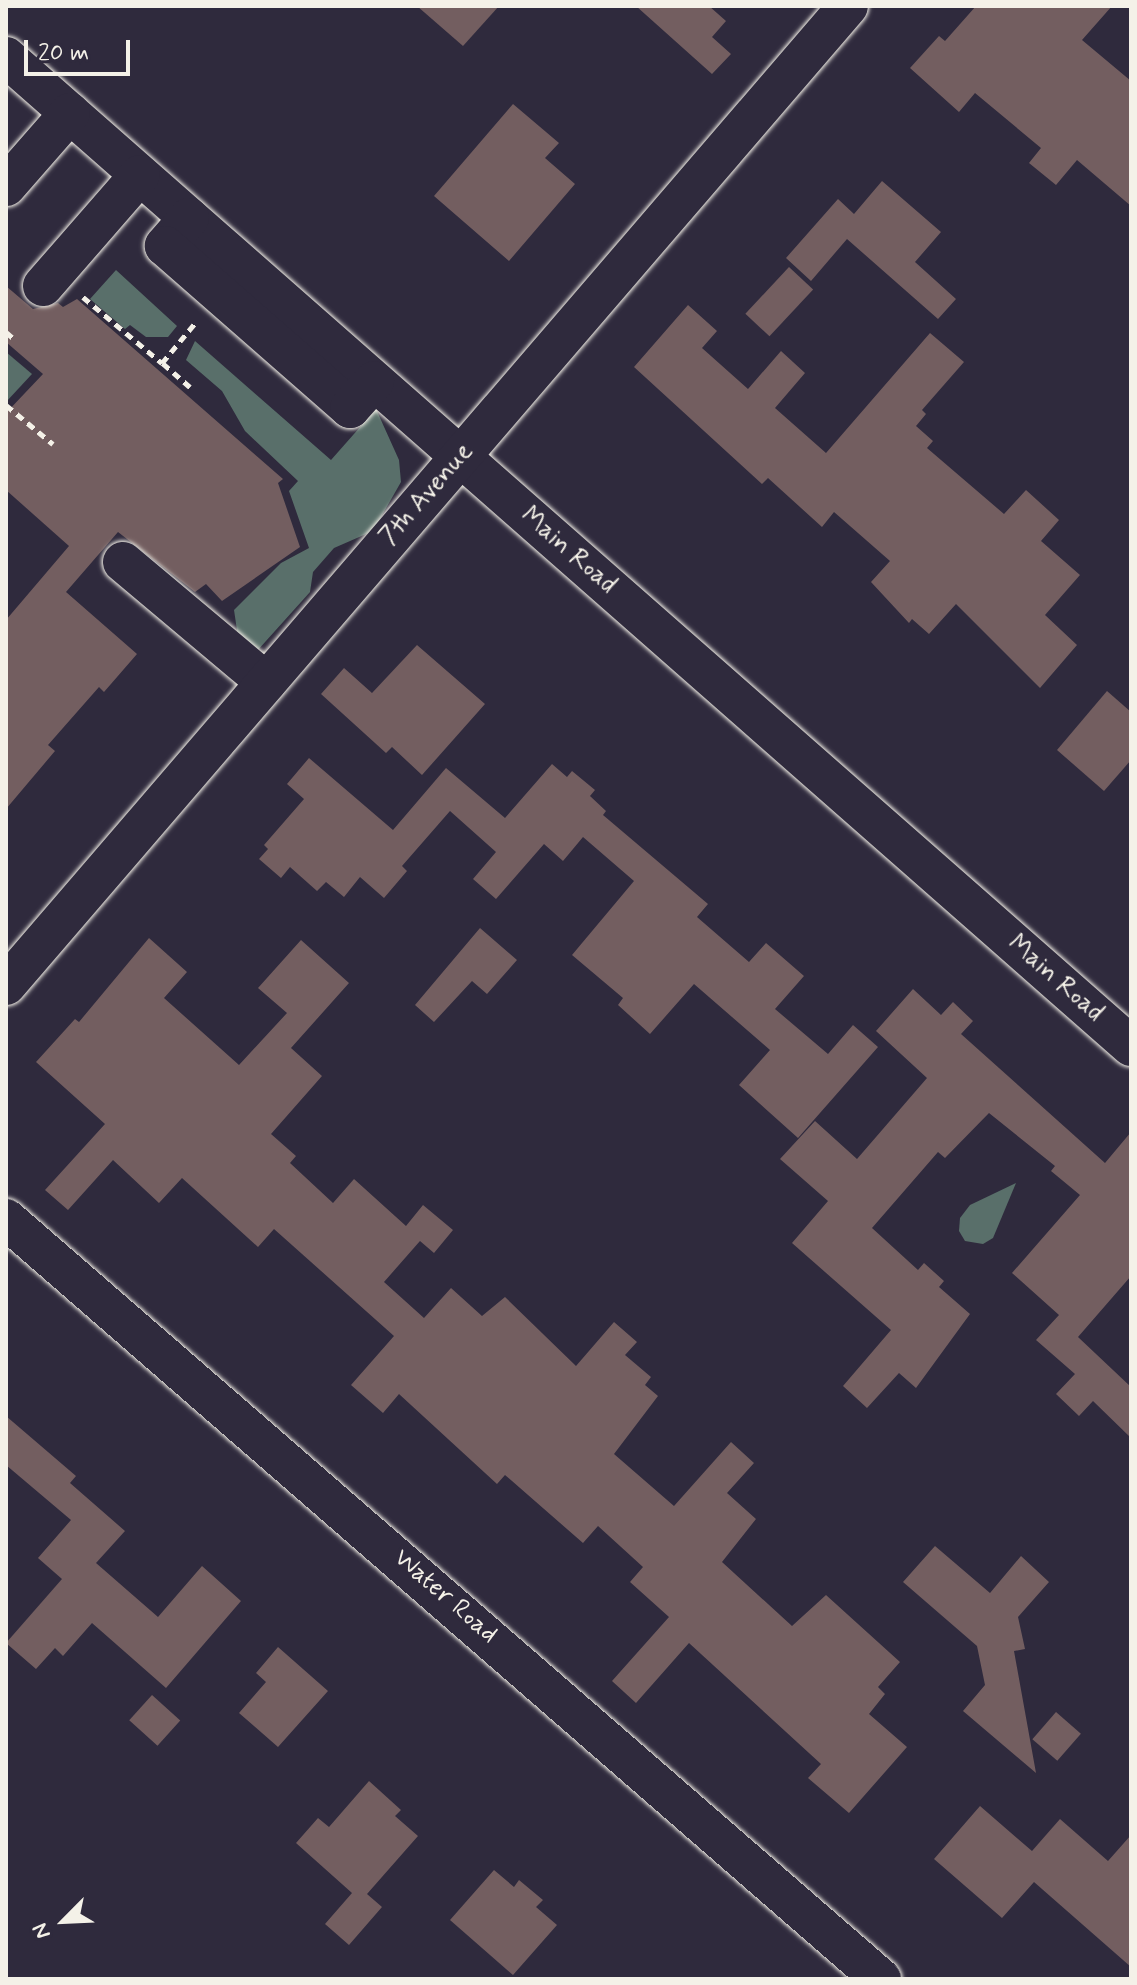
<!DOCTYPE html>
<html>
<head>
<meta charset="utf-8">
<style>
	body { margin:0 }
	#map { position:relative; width:1137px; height:1985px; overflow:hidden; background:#2f2a3d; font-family:Mynerve,sans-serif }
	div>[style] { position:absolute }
	.green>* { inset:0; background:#596f6a }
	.building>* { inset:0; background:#735e60; transform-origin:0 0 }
	.path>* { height:5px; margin-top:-2.5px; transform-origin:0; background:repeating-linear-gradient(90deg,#f4f1e8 0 8px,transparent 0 14px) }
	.roads { filter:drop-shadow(0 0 2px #f4f1e8) drop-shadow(0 0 2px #f4f1e8) }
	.minor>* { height:40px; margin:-20px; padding:0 20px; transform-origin:20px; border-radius:20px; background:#2f2a3d }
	span { translate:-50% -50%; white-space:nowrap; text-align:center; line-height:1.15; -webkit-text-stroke:6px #2f2a3d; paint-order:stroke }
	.street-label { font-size:26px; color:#f4f1e8 }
	.frame { position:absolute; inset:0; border:8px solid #f4f1e8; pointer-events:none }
	.north { position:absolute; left:24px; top:1881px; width:80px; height:80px; -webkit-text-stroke:6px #2f2a3d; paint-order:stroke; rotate:246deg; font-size:22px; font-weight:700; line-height:32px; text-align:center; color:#f4f1e8 }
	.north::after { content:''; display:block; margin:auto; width:28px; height:36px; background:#f4f1e8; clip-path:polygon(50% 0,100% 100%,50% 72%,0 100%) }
	.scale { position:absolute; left:24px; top:40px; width:106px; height:36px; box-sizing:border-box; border:4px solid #f4f1e8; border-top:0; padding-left:10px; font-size:24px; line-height:28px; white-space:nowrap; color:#f4f1e8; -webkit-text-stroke:6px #2f2a3d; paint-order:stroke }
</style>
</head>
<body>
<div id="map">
	<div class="green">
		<div style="clip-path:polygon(116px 270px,177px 326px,168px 337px,146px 337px,130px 325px,125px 329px,90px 299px)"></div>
		<div style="clip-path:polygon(195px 341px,331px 460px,376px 409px,399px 460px,401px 482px,373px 531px,334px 548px,313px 572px,310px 592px,257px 651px,238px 637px,234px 610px,281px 563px,309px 548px,289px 491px,298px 481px,245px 431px,222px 391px,186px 360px)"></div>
		<div style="clip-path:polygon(6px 352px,32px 374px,6px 402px)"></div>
		<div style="clip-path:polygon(1016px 1183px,993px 1238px,983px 1244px,965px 1241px,959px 1231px,960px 1218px,970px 1205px)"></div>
	</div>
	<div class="building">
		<div style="clip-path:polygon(417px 6px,499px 6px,463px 46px)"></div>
		<div style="clip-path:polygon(636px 6px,709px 6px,726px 21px,712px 37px,731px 54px,712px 74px)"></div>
		<div style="clip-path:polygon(976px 6px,1112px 6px,1082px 40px,1131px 81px,1131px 206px,1077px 160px,1056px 185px,1029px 163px,1041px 148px,975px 93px,959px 112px,910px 68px,939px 36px,945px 41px)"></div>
		<div style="clip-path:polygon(513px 104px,559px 143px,545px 158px,575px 184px,509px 261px,434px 196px)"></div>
		<div style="clip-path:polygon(882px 181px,941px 232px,915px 262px,956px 299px,938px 319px,847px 239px,811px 281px,786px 258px,838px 199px,854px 214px)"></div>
		<div style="left:789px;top:267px;width:33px;height:64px;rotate:43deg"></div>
		<div style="clip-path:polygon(6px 286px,33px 309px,58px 303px,63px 307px,77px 299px,283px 479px,278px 483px,300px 547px,222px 601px,206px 584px,195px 592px,118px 532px,66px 592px,137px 654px,104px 692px,99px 687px,48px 745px,55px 751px,6px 809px,6px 620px,69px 546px,6px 490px,6px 413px,43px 374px,6px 342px)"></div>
		<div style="clip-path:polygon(688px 305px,717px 331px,702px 348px,748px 389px,781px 351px,805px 373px,775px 408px,826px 453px,930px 333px,964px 362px,922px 410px,926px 414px,916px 426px,933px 441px,927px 448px,1004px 514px,1026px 490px,1059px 520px,1041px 541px,1080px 575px,1045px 615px,1077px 645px,1040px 688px,956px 604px,929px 634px,912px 619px,909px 623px,871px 582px,890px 561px,834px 512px,822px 527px,768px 478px,762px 484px,634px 367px)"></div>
		<div style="clip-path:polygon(417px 645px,485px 704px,422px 775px,392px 747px,386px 753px,321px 694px,344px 668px,372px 693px)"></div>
		<div style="clip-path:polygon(1107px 691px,1131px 712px,1131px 760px,1104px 791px,1057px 750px)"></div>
		<div style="clip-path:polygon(309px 758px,393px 830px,446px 768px,505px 818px,552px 764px,567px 777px,572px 771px,595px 790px,590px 796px,606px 811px,603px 815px,708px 904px,697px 917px,749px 962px,766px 943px,804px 976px,775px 1009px,828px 1054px,853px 1025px,878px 1047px,798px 1138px,739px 1085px,770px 1050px,694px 984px,650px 1034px,618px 1005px,623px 998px,572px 955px,634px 881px,583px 837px,563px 861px,544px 844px,496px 899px,473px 879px,496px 852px,450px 811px,402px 866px,407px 871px,384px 898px,360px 877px,344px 897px,326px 882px,317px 891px,290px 867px,281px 878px,259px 859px,268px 849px,264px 845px,304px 799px,287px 784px)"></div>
		<div style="clip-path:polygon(480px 928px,517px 960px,487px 994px,472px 981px,434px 1022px,415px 1005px)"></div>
		<div style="clip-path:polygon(149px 938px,187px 972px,164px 998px,239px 1065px,287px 1013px,258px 988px,301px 940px,349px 983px,291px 1048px,322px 1076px,271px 1134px,296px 1156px,290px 1163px,333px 1203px,354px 1179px,406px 1226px,423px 1205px,453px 1230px,434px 1253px,420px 1241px,384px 1282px,424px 1318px,451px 1288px,482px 1316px,505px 1297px,576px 1366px,614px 1322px,637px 1342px,625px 1355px,651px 1377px,645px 1385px,658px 1396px,614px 1454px,674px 1506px,731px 1442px,754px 1463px,727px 1493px,756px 1519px,722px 1562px,792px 1626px,826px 1595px,900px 1662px,878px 1687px,885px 1694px,869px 1714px,907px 1747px,849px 1813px,808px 1778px,821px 1764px,689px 1643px,636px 1703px,612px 1681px,669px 1617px,630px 1582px,643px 1567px,598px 1526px,583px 1543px,505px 1475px,497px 1484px,399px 1394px,383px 1413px,351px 1385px,394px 1336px,274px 1229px,258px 1247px,182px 1178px,159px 1203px,113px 1160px,68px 1210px,45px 1190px,105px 1124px,36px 1062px,75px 1019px,79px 1022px)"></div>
		<div style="clip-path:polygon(913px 989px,941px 1015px,953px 1002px,973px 1021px,961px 1034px,1105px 1163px,1131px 1132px,1131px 1276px,1078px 1337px,1131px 1387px,1131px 1438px,1093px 1401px,1079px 1416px,1056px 1394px,1075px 1374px,1036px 1340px,1059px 1315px,1012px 1273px,1080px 1195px,1051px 1171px,1055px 1166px,989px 1113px,945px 1158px,938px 1152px,872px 1228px,918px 1270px,924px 1263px,944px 1281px,939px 1287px,970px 1314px,916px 1388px,899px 1373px,867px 1408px,843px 1386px,891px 1330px,792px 1243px,828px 1201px,780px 1159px,815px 1121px,857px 1159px,927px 1078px,876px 1031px)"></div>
		<div style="clip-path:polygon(6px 1416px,76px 1476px,70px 1483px,125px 1531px,96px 1563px,158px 1617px,202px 1566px,241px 1601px,166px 1688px,92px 1623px,63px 1656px,55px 1648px,36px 1669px,6px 1643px,62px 1579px,38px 1558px,71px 1520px,6px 1465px)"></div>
		<div style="clip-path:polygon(935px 1546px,990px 1593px,1021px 1556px,1049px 1582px,1018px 1617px,1025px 1649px,1014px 1651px,1036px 1773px,963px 1711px,985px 1685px,977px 1646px,903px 1582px)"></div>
		<div style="clip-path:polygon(278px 1647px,328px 1691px,278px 1747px,239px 1713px,266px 1682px,256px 1673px)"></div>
		<div style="left:152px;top:1695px;width:38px;height:34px;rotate:42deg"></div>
		<div style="left:1056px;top:1712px;width:33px;height:36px;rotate:41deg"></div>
		<div style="clip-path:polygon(369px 1781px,401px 1810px,395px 1816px,418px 1836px,367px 1894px,382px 1907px,349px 1945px,325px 1924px,352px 1893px,296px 1843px,318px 1818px,329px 1827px)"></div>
		<div style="clip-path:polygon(980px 1806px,1032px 1851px,1060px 1819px,1108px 1861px,1131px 1835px,1131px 1967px,1034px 1882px,1002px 1918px,934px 1859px)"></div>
		<div style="clip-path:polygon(494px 1870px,514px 1887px,519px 1880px,543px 1900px,536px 1907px,557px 1925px,513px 1975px,450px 1920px)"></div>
	</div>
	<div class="path">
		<div style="left:83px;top:297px;width:103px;rotate:39.9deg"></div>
		<div style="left:6px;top:332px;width:11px;rotate:41deg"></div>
		<div style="left:190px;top:387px;width:37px;rotate:-139deg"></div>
		<div style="left:162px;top:363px;width:53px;rotate:-50.3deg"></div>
		<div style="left:6px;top:405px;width:61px;rotate:39.7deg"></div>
	</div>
	<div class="roads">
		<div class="minor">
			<div style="left:6px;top:57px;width:1498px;rotate:41.32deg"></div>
			<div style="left:6px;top:186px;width:97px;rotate:-48.8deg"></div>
			<div style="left:189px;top:218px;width:37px;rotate:131deg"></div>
			<div style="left:165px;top:246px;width:246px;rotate:41.2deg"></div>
			<div style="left:350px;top:408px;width:36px;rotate:-48deg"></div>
			<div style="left:43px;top:286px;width:147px;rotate:-48.9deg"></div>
			<div style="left:123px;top:562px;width:187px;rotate:40deg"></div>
			<div style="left:6px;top:985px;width:1291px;rotate:-49.3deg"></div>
			<div style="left:6px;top:1219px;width:1159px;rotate:40.98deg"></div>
		</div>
	</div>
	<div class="street-label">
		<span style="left:427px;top:495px;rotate:-49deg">7th Avenue</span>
		<span style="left:568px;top:551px;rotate:41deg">Main Road</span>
		<span style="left:1055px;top:979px;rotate:41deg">Main Road</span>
		<span style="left:445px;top:1597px;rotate:41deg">Water Road</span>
	</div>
	<div class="frame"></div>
	<div class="north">N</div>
	<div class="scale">20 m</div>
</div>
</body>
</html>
